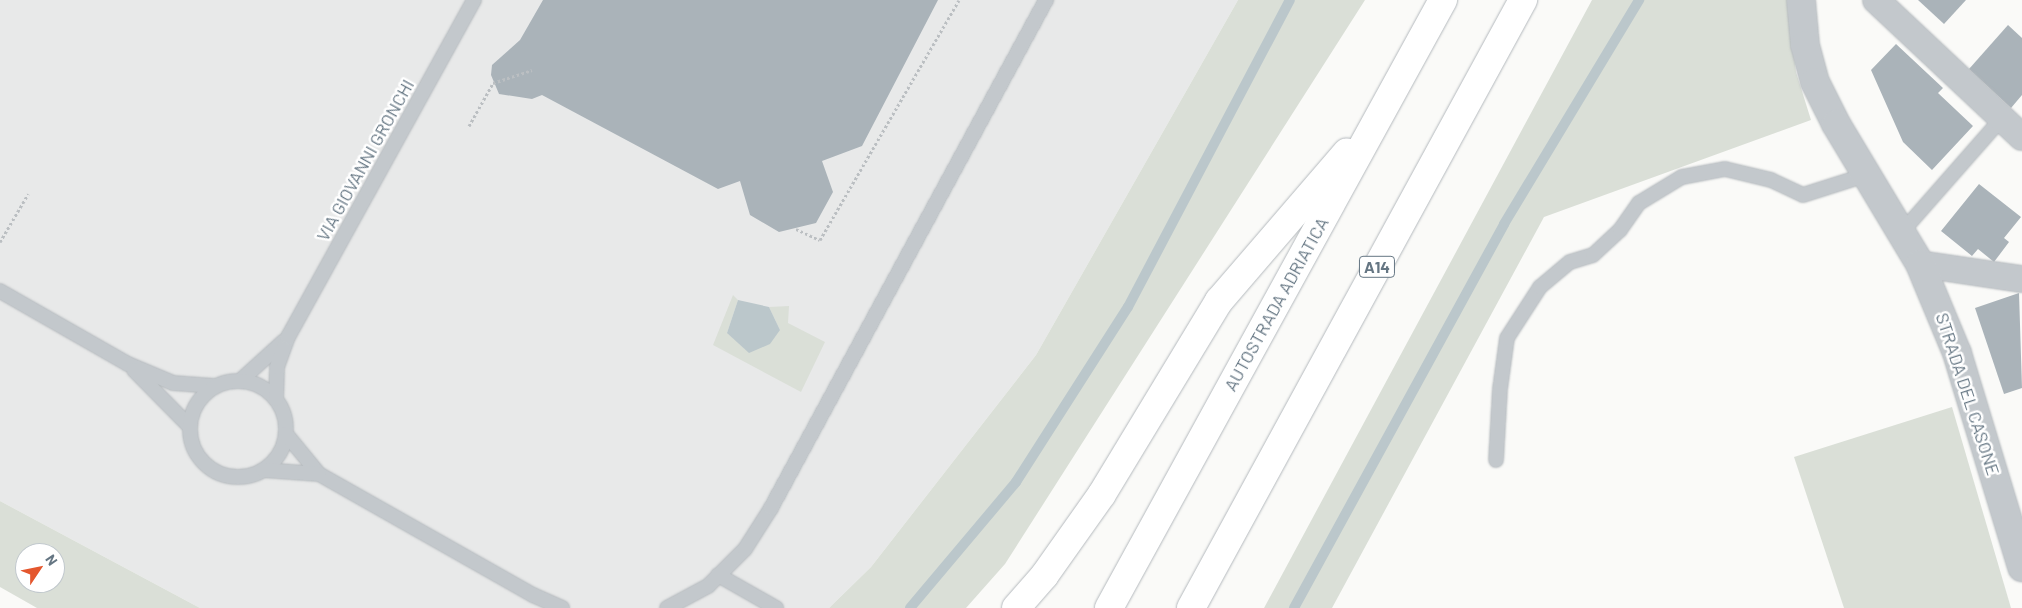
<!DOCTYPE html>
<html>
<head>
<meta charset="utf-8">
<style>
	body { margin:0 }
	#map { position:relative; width:2022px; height:608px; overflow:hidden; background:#fafaf8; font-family:Barlow,sans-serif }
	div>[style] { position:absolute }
	.built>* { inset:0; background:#e8e9e9 }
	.green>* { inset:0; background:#dadfd7 }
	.water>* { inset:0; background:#bbc7cb }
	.stream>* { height:10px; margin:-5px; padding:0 5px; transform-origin:5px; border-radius:5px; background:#bbc7cb }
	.building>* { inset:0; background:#aab3b9 }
	.path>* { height:3px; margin-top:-1.5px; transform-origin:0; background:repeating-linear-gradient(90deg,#bbbfc2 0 2.5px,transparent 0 5px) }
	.roads { filter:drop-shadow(0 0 1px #b4b9bd) drop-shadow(0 0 1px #b4b9bd) }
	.service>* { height:14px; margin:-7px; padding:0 7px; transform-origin:7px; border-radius:7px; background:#c3c8cc }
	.service>.ring { margin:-7px; padding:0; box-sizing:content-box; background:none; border:14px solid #c3c8cc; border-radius:50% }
	.minor>* { height:26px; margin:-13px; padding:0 13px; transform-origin:13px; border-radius:13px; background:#c3c8cc }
	.tertiary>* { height:28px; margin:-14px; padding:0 14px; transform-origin:14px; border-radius:14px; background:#c3c8cc }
	.motorway>* { height:28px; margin:-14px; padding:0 14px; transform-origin:14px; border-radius:14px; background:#fff }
	span { translate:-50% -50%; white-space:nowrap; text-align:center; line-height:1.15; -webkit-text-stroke:5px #fff; paint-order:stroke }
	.shield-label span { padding:1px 4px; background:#fff; border:1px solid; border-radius:4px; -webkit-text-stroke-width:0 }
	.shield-label { font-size:16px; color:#657683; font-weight:700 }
	.street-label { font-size:18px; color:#657683 }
	.north { position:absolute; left:15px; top:543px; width:50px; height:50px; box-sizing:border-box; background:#fff; border:1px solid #c1c8cd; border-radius:50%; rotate:56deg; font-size:14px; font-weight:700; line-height:20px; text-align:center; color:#657683 }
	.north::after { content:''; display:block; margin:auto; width:18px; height:22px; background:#e4572e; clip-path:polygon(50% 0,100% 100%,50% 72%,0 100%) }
</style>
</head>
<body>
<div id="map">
	<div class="built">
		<div style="clip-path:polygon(0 0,1238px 0,1036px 355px,871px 567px,829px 608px,200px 608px,0 501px)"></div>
	</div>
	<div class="green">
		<div style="clip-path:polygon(1238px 0,1365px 0,1005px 564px,966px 608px,829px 608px,871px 567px,1036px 355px)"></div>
		<div style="clip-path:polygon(1592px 0,1787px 0,1796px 72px,1811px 120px,1544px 217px,1332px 608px,1264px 608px)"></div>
		<div style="clip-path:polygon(733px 295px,738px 300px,727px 333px,780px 330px,769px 307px,789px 306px,788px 323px,825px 342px,801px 392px,713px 345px)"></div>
		<div style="clip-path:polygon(1952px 407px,2011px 608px,1844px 608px,1794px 457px)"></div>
		<div style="clip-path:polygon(evenodd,0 501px,200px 608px,37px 608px,0 587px,0 501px,25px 553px,55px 553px,55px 583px,25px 583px,25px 553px)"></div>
	</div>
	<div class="water">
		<div style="clip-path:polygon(738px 300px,769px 307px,780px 330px,770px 344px,749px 353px,727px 333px)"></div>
	</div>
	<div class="stream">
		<div style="left:910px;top:608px;width:165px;rotate:-49.9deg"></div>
		<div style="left:1016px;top:482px;width:208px;rotate:-57.4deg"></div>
		<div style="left:1128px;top:307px;width:347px;rotate:-62.2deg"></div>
		<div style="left:1294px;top:608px;width:438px;rotate:-61.3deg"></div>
		<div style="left:1504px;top:224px;width:262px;rotate:-58.9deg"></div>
	</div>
	<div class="building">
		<div style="clip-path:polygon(543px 0,938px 0,862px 146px,822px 161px,833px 192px,816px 223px,779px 232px,750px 215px,740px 181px,718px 189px,542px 95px,532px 99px,499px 94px,491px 75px,492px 65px,520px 40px)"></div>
		<div style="clip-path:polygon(1918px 0,1966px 0,1944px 24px)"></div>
		<div style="clip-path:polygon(2008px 25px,2022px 38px,2022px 95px,2011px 108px,1969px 69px)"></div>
		<div style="clip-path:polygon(1896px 44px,1943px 88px,1938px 93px,1973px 126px,1932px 170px,1903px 142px,1871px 70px)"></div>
		<div style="clip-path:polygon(1979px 184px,2021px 217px,2004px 238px,2009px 242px,1994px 262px,1978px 249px,1972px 256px,1941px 231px)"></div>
		<div style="clip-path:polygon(2019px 293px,2022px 388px,2004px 394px,1975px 308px)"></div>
	</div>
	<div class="path">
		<div style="left:469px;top:126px;width:49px;rotate:-60.8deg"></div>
		<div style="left:493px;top:83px;width:41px;rotate:-18.4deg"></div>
		<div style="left:796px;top:229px;width:26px;rotate:25deg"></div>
		<div style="left:820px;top:240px;width:277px;rotate:-59.9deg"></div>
		<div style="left:0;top:242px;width:56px;rotate:-59.7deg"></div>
	</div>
	<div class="roads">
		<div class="service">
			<div style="left:1901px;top:233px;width:153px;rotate:-48.7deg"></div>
			<div style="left:0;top:291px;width:147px;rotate:29.7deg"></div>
			<div style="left:128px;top:364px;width:49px;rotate:22.9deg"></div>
			<div style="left:173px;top:383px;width:41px;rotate:4.2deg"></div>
			<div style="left:134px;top:370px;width:78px;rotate:45.5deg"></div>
			<div style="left:241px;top:380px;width:58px;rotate:-42.2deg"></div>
			<div class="ring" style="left:190px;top:381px;width:82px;height:82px"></div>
			<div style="left:276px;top:399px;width:32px;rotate:-88deg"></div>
			<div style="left:277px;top:367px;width:32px;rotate:-70deg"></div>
			<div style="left:288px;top:337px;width:385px;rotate:-61.1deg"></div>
			<div style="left:286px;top:434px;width:52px;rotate:50.5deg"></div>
			<div style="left:319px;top:474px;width:246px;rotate:29.5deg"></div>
			<div style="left:533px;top:595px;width:32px;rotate:24deg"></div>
			<div style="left:1496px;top:460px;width:71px;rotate:-86.8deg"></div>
			<div style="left:1500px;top:389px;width:51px;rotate:-82.2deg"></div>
			<div style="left:1507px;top:338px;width:61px;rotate:-57.1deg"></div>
			<div style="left:1540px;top:287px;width:39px;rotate:-40deg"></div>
			<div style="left:1570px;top:262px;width:24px;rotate:-17deg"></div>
			<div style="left:1593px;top:255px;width:37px;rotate:-43deg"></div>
			<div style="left:1620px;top:230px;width:33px;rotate:-55deg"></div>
			<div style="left:1639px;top:203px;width:50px;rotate:-31.2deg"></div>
			<div style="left:1682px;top:177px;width:44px;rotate:-10.5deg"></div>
			<div style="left:1725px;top:169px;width:47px;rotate:13.4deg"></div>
			<div style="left:1771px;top:180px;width:35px;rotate:25deg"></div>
			<div style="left:1803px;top:195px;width:66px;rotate:-17.6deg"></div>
			<div style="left:263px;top:470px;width:56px;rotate:4.1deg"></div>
			<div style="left:718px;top:575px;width:67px;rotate:29.6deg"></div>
			<div style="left:667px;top:608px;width:47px;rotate:-28.2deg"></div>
			<div style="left:708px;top:586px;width:52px;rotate:-45deg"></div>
			<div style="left:745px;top:549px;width:49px;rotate:-57.6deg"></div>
			<div style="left:771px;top:508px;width:578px;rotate:-61.57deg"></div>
		</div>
		<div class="minor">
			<div style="left:1876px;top:0;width:200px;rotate:43.2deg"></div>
			<div style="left:1920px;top:264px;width:103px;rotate:8.4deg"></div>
		</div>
		<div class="tertiary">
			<div style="left:1801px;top:0;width:45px;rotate:84.9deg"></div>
			<div style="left:1805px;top:45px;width:38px;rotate:75deg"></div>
			<div style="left:1815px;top:82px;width:47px;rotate:63.4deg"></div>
			<div style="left:1836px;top:124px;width:163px;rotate:59deg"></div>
			<div style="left:1920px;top:264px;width:96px;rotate:67.4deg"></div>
			<div style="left:1957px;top:353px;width:224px;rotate:73.1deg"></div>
		</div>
		<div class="motorway">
			<div style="left:1016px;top:608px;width:43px;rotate:-48.8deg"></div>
			<div style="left:1044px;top:576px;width:100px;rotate:-54.7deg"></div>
			<div style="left:1102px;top:494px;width:226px;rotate:-58.8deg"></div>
			<div style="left:1219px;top:301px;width:196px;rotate:-49.3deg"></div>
			<div style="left:1109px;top:608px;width:694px;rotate:-61.22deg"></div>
			<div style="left:1191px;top:608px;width:693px;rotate:-61.36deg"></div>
		</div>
	</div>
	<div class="shield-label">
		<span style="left:1377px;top:267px">A14</span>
	</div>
	<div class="street-label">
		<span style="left:365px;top:160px;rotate:-61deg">VIA GIOVANNI GRONCHI</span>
		<span style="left:1276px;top:304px;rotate:-61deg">AUTOSTRADA ADRIATICA</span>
		<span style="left:1968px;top:394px;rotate:72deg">STRADA DEL CASONE</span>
	</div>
	<div class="north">N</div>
</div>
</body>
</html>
